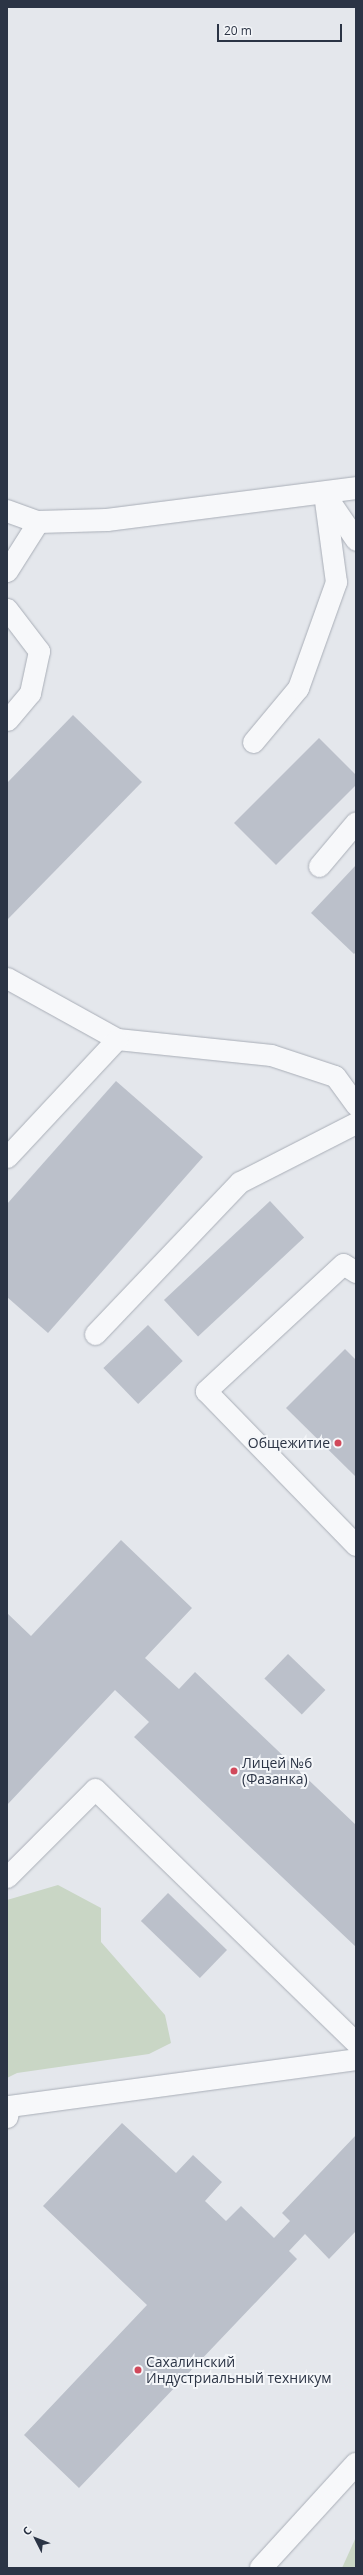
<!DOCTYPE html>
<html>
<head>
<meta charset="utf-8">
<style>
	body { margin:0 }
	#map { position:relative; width:363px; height:2575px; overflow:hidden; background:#e4e7ec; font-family:"Open Sans",sans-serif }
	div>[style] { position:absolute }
	.green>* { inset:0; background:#c9d6c5 }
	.building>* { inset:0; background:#bbc0ca; transform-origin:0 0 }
	.roads { filter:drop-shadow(0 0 1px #a9aeb7) drop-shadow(0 0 1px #a9aeb7) }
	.service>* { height:21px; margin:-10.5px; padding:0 10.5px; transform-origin:10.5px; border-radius:10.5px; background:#f7f8fa }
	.minor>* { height:22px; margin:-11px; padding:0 11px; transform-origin:11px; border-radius:11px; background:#f7f8fa }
	.dots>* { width:11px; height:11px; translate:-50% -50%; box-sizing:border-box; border:2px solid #f4f6f9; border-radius:50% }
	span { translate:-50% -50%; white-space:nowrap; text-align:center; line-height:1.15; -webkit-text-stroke:4px #f4f6f9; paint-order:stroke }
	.poi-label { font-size:14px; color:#2b3445 }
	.right { translate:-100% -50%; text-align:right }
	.left { translate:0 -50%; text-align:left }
	.frame { position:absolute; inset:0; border:8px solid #2b3445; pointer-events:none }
	.north { position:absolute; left:16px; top:2519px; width:40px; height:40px; -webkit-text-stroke:3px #f4f6f9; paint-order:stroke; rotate:312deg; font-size:11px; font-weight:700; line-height:16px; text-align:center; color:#2b3445 }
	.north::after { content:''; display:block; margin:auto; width:14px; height:18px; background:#2b3445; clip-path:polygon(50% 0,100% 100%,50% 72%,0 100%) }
	.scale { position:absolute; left:217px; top:24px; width:125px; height:18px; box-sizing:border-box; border:2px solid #2b3445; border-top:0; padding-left:5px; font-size:12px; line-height:14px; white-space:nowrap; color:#2b3445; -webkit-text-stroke:3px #f4f6f9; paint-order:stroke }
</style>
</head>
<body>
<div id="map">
	<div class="green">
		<div style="clip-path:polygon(58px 1885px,101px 1908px,101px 1942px,165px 2015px,171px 2043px,149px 2054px,17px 2073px,7px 2078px,7px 1900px)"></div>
		<div style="clip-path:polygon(356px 2537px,356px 2568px,342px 2568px)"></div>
	</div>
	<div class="building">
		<div style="clip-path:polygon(73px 715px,142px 782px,7px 920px,7px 783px)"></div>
		<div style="clip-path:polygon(319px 738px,356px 775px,356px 785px,276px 865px,234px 823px)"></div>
		<div style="clip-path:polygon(356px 865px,356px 952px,354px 954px,311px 913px)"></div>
		<div style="clip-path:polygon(116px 1081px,203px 1157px,48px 1333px,7px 1297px,7px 1204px)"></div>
		<div style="left:270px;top:1201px;width:50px;height:145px;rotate:47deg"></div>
		<div style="left:148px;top:1325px;width:50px;height:62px;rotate:46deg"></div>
		<div style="clip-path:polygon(345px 1349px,356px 1360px,356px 1477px,286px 1408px)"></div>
		<div style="clip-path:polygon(121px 1540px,192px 1608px,145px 1658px,179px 1689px,195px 1672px,356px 1825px,356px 1947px,134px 1737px,149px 1722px,115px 1690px,7px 1805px,7px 1613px,31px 1636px)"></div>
		<div style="left:288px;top:1654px;width:52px;height:34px;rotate:44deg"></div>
		<div style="left:168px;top:1893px;width:82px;height:39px;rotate:44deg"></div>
		<div style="clip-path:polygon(122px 2123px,176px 2173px,193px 2155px,222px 2182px,205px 2201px,226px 2221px,241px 2206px,274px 2238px,290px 2221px,282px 2213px,356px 2135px,356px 2231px,329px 2259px,305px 2234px,289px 2251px,297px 2259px,79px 2488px,24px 2435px,147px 2305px,43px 2206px)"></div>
	</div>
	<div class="roads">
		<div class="service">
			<div style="left:326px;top:496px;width:53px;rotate:55.7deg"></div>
			<div style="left:7px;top:571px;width:58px;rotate:-57.7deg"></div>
			<div style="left:7px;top:609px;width:53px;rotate:52.7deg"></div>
			<div style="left:39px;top:651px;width:43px;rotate:102.1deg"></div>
			<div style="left:30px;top:693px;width:35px;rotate:130deg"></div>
			<div style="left:253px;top:742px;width:70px;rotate:-50.2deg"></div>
			<div style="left:298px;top:688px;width:113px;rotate:-70.3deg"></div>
			<div style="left:336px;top:582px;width:90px;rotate:-97.7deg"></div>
			<div style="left:319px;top:866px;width:57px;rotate:-49.9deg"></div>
			<div style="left:7px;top:978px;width:126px;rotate:29deg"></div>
			<div style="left:117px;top:1039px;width:155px;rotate:5.9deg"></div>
			<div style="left:271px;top:1055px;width:67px;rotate:18.2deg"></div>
			<div style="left:335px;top:1076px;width:36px;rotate:54deg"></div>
			<div style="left:7px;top:1157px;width:161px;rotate:-47deg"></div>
			<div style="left:356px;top:1272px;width:15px;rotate:-148deg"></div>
			<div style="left:343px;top:1264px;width:187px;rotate:137.2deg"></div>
			<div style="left:206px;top:1391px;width:215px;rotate:45.8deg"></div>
			<div style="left:95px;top:1334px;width:210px;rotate:-46.4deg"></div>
			<div style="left:240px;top:1182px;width:130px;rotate:-27deg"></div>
			<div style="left:7px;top:1877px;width:124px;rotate:-45deg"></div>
			<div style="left:95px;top:1789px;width:364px;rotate:44.2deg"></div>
			<div style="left:7px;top:2117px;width:11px;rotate:-80deg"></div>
			<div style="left:9px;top:2106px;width:350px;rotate:-7.7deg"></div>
		</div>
		<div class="minor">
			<div style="left:7px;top:511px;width:33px;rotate:20deg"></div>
			<div style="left:38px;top:522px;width:69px;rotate:-1.7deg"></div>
			<div style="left:107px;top:520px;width:251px;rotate:-7.3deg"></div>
			<div style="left:261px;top:2568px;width:141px;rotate:-47.6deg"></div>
		</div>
	</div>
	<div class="dots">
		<div style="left:338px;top:1443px;background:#d1495b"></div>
		<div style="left:234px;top:1771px;background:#d1495b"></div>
		<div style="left:138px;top:2370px;background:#d1495b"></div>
	</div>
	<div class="poi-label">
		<span class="right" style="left:330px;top:1443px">Общежитие</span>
		<span class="left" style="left:242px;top:1771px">Лицей №6<br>(Фазанка)</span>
		<span class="left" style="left:146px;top:2370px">Сахалинский<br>Индустриальный техникум</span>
	</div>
	<div class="frame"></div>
	<div class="north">С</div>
	<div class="scale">20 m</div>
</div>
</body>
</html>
